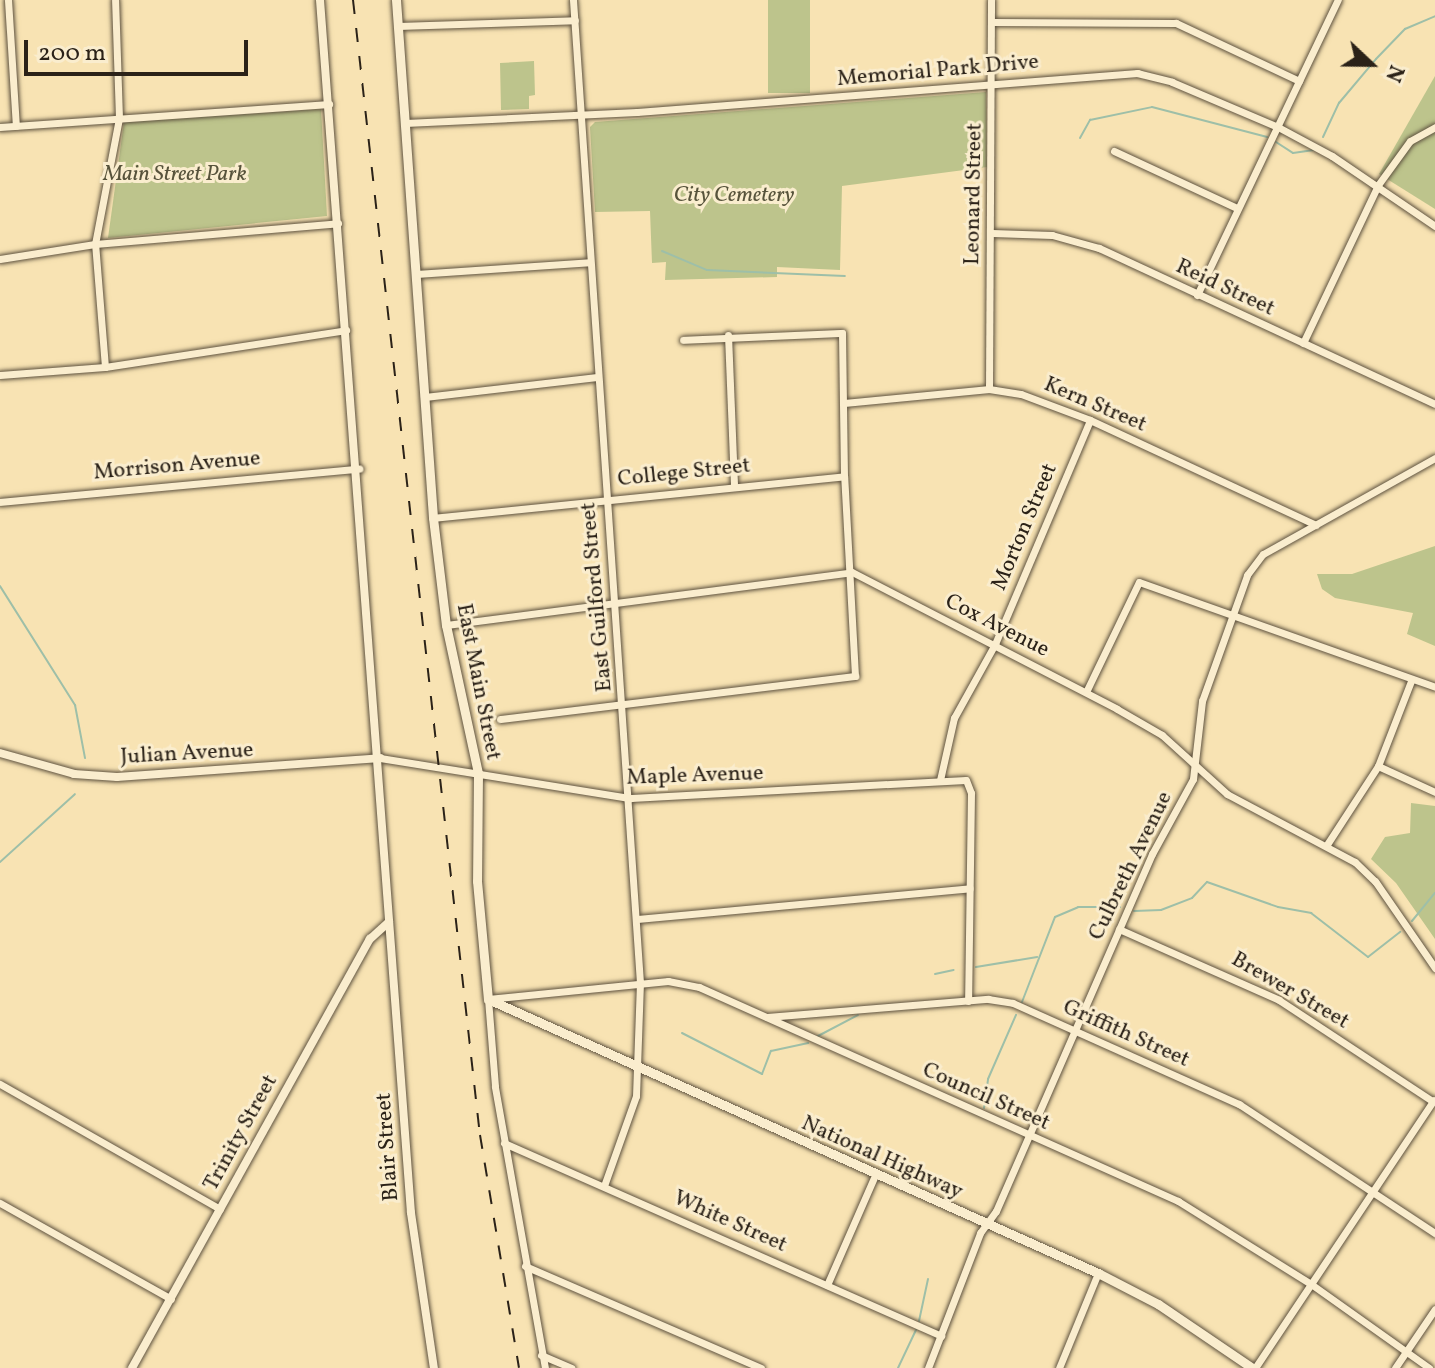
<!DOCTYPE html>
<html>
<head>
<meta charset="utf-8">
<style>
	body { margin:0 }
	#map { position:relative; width:1435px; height:1368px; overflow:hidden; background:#f8e3b3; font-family:Vollkorn,serif }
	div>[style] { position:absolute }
	.green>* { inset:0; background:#bdc48c; transform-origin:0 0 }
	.stream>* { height:2px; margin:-1px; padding:0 1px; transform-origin:1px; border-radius:1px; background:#9ebfa8 }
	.roads { filter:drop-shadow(0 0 2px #5e523f) drop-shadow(0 0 2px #5e523f) }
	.minor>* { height:7px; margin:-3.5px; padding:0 3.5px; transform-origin:3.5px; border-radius:3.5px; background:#faedce }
	.tertiary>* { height:8px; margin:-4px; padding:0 4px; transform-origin:4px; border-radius:4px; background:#faedce }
	.secondary>* { height:9px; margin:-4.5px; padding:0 4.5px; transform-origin:4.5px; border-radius:4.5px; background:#faedce }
	.rail>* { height:2px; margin-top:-1px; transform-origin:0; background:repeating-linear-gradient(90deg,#2b2218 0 14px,transparent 0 28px) }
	span { translate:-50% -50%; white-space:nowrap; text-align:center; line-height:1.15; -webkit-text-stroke:6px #faedce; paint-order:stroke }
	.street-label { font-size:22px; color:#2b2218 }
	.park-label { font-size:22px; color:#57533b; font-style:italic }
	.north { position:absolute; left:1331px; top:24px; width:80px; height:80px; -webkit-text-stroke:6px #faedce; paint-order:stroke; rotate:112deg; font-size:22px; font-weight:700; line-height:32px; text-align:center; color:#2b2218 }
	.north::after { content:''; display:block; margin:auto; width:28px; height:36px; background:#2b2218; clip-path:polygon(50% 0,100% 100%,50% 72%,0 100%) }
	.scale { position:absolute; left:24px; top:40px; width:224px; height:36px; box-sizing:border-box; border:4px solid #2b2218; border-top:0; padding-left:10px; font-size:24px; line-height:28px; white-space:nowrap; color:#2b2218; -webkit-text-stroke:6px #faedce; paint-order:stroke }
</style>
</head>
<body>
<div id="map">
	<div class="green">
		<div style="left:768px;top:0;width:42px;height:93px"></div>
		<div style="clip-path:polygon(534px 61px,535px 95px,529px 96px,529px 109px,501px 110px,500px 63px)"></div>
		<div style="clip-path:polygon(1435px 76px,1435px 209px,1379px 174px)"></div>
		<div style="clip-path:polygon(986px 92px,987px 167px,842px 186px,840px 270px,777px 267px,777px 277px,665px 280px,666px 262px,652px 263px,650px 211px,595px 212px,590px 127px,595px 122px)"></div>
		<div style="clip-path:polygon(321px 109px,327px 216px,108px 238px,124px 122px)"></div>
		<div style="clip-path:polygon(1435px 546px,1435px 646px,1407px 634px,1413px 613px,1335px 598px,1322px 589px,1317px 574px,1352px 574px)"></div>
		<div style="clip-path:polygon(1411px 803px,1435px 806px,1435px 939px,1396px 883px,1371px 859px,1385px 837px,1410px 833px)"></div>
	</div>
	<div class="stream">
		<div style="left:1323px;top:137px;width:38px;rotate:-65deg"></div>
		<div style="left:1339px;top:103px;width:57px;rotate:-49.9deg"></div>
		<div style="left:1376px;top:59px;width:42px;rotate:-46deg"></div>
		<div style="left:1405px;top:29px;width:33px;rotate:-23deg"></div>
		<div style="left:1080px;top:138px;width:21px;rotate:-61deg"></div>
		<div style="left:1090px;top:120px;width:63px;rotate:-11.8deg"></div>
		<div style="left:1152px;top:107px;width:119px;rotate:14.6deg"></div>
		<div style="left:1276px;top:142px;width:20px;rotate:33deg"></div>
		<div style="left:1293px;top:153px;width:21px;rotate:-8deg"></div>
		<div style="left:662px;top:251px;width:49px;rotate:22.9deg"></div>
		<div style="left:707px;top:270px;width:138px;rotate:2.5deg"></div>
		<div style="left:0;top:586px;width:141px;rotate:57.8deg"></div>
		<div style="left:75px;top:705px;width:54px;rotate:79.3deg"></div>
		<div style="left:0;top:862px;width:101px;rotate:-42.2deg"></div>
		<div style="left:1134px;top:911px;width:27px;rotate:-2deg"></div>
		<div style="left:1161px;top:910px;width:33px;rotate:-21deg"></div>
		<div style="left:1192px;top:898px;width:22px;rotate:-47deg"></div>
		<div style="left:1207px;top:882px;width:75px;rotate:19.4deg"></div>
		<div style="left:1278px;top:907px;width:34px;rotate:10deg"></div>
		<div style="left:1311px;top:913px;width:72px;rotate:37.7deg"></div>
		<div style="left:1368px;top:957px;width:41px;rotate:-38deg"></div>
		<div style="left:1412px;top:921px;width:36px;rotate:-51deg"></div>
		<div style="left:976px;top:967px;width:62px;rotate:-9.3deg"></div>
		<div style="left:935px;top:974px;width:19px;rotate:-12deg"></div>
		<div style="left:1022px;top:1002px;width:91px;rotate:-68.8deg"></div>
		<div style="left:1055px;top:917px;width:25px;rotate:-23deg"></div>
		<div style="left:1078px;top:907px;width:42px"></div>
		<div style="left:682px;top:1033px;width:90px;rotate:27.1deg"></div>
		<div style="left:762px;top:1074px;width:25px;rotate:-69deg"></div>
		<div style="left:771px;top:1051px;width:38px;rotate:-12deg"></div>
		<div style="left:818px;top:1036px;width:45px;rotate:-27.7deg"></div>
		<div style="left:984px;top:1108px;width:29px;rotate:-82deg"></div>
		<div style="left:988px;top:1079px;width:70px;rotate:-66.4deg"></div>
		<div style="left:919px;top:1321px;width:43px;rotate:-77.9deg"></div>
		<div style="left:898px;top:1368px;width:42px;rotate:-64.7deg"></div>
	</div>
	<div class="roads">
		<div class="minor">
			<div style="left:8px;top:0;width:126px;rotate:86.4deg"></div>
			<div style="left:573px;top:0;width:984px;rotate:86.1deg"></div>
			<div style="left:640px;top:982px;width:114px;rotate:92deg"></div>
			<div style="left:636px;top:1096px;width:96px;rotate:109.6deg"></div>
			<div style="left:991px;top:22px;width:185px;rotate:0.3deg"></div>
			<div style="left:1176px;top:23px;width:136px;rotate:25.2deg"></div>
			<div style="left:398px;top:26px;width:177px;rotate:-1.9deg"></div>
			<div style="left:405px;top:123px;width:232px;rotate:-2.7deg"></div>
			<div style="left:637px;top:112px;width:502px;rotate:-4.46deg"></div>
			<div style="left:1137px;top:73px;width:36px;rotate:14deg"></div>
			<div style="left:1172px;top:82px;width:115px;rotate:23deg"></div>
			<div style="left:1278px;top:127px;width:61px;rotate:28.2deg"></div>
			<div style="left:1332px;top:156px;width:125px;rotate:34.2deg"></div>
			<div style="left:0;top:127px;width:330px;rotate:-4deg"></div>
			<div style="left:1114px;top:151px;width:136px;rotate:24.9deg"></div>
			<div style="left:992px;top:233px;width:60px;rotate:1.9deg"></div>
			<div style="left:1052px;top:235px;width:49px;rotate:15.5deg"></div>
			<div style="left:1099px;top:248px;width:370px;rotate:24.9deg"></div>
			<div style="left:0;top:259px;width:96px;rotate:-9deg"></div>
			<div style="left:95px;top:244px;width:244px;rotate:-4.9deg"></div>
			<div style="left:416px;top:274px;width:174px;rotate:-3.9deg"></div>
			<div style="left:1197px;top:295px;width:327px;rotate:-64.5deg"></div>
			<div style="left:728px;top:335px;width:151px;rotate:87.7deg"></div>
			<div style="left:1303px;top:343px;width:175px;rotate:-64.6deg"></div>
			<div style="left:1378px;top:185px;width:54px;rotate:-54deg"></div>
			<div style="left:1410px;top:141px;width:29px;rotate:-29deg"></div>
			<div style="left:105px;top:367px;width:123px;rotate:-94.6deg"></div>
			<div style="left:95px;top:244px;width:128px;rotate:-79.2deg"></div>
			<div style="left:119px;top:118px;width:118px;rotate:-91.9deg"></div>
			<div style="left:0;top:375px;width:105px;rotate:-4.4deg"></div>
			<div style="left:105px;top:367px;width:244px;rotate:-8.7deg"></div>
			<div style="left:989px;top:389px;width:389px;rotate:-89.7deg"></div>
			<div style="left:424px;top:397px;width:175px;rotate:-6.6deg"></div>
			<div style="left:844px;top:403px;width:146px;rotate:-5.5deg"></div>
			<div style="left:989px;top:389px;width:32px;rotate:9deg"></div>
			<div style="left:1021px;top:394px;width:74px;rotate:20.6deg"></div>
			<div style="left:1090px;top:420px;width:249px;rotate:24.9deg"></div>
			<div style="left:0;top:502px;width:361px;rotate:-5.3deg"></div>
			<div style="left:433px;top:518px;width:413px;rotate:-5.8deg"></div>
			<div style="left:446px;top:625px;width:409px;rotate:-7.4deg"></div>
			<div style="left:852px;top:572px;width:298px;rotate:27.3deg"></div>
			<div style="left:1117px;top:709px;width:52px;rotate:30deg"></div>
			<div style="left:1162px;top:735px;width:88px;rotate:42.2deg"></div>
			<div style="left:1227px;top:794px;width:145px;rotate:28deg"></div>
			<div style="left:1355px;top:862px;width:28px;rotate:44deg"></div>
			<div style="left:1375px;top:881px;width:106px;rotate:55.4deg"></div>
			<div style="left:1086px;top:692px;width:122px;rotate:-64.3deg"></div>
			<div style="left:1139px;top:582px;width:314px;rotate:19.5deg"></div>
			<div style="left:500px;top:719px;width:358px;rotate:-6.9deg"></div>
			<div style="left:855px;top:676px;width:200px;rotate:-93.1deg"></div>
			<div style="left:844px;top:476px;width:143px;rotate:-90.8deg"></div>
			<div style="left:842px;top:333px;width:159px;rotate:177.5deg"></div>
			<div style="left:380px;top:758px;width:254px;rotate:9.1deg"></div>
			<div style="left:631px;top:798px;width:335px;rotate:-3.1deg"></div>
			<div style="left:966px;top:780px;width:14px;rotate:69deg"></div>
			<div style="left:971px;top:793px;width:208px;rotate:90.8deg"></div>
			<div style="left:1378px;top:766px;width:63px;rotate:24.5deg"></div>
			<div style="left:940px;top:780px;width:64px;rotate:-77.3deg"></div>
			<div style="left:954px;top:718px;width:85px;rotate:-61deg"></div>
			<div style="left:995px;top:644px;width:243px;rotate:-67deg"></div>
			<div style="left:1326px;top:846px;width:95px;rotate:-57deg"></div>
			<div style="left:1378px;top:766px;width:91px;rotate:-68.8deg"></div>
			<div style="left:638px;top:919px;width:333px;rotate:-5.3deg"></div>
			<div style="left:1119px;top:929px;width:175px;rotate:23.9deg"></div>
			<div style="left:1279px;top:1000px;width:183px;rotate:33.4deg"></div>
			<div style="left:767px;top:1017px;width:222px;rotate:-4.7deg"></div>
			<div style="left:988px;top:999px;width:25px;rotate:9deg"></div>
			<div style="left:1013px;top:1003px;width:248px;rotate:24.1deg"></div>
			<div style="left:1239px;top:1104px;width:235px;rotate:33.4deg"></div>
			<div style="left:0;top:1084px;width:253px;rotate:29.6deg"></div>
			<div style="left:504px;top:1143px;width:478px;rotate:23.8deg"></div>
			<div style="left:0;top:1203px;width:196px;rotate:29.3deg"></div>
			<div style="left:525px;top:1266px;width:257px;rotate:23.4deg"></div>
			<div style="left:827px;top:1285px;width:120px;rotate:-66.4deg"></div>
			<div style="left:541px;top:1355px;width:33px;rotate:23deg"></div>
			<div style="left:545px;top:1368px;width:286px;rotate:-100.1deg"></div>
			<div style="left:495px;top:1086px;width:87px;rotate:-94.6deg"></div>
			<div style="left:488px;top:999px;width:181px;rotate:-5.7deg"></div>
			<div style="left:668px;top:981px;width:32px;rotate:11deg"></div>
			<div style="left:699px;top:987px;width:525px;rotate:24.07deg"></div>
			<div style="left:1178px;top:1201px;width:157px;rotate:32deg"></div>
			<div style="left:1311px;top:1284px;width:145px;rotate:35.4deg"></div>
			<div style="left:928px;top:1368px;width:145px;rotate:-68.9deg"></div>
			<div style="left:980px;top:1233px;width:27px;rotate:-54deg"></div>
			<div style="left:996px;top:1211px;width:390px;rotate:-66.4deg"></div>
			<div style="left:1152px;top:854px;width:85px;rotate:-61.3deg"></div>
			<div style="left:1193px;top:779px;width:79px;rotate:-83.4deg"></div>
			<div style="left:1202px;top:701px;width:134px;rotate:-70.3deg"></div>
			<div style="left:1247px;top:575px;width:26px;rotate:-53deg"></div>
			<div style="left:1263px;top:554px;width:197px;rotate:-29.2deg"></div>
			<div style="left:1059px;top:1368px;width:103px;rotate:-67.7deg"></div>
			<div style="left:1255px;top:1368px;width:322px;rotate:-56.3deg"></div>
			<div style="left:1395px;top:1368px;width:71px;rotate:-55.9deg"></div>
		</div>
		<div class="tertiary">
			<div style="left:320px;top:0;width:1216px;rotate:85.71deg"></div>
			<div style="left:411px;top:1213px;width:157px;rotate:81.6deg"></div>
			<div style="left:0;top:753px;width:77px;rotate:15.8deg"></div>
			<div style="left:74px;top:774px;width:43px;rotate:4deg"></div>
			<div style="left:117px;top:777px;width:264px;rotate:-4.1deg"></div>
			<div style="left:132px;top:1368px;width:491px;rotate:-61deg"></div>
			<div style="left:370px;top:939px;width:25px;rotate:-42deg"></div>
		</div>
		<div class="secondary">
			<div style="left:396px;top:0;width:519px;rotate:85.91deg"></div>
			<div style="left:433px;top:518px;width:108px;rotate:83.1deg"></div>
			<div style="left:446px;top:625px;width:151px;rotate:77.8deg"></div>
			<div style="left:478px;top:773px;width:108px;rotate:90.5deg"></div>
			<div style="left:477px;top:881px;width:119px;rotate:84.7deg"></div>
			<div style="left:488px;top:999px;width:669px;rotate:24.19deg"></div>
			<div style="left:1098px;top:1273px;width:68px;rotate:27.3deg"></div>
			<div style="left:1158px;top:1304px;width:114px;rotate:34.2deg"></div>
		</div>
	</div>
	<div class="rail">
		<div style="left:353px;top:0;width:1142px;rotate:83.62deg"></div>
		<div style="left:480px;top:1135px;width:236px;rotate:80.5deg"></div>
	</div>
	<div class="street-label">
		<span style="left:938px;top:71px;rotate:-5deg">Memorial Park Drive</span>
		<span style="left:974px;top:194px;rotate:-89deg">Leonard Street</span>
		<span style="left:1225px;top:288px;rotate:25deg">Reid Street</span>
		<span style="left:1095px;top:405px;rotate:23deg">Kern Street</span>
		<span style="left:177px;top:466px;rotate:-5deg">Morrison Avenue</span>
		<span style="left:684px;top:473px;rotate:-6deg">College Street</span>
		<span style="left:1025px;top:527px;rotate:-67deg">Morton Street</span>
		<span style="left:597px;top:597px;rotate:-95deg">East Guilford Street</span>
		<span style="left:997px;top:626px;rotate:27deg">Cox Avenue</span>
		<span style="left:478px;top:682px;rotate:79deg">East Main Street</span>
		<span style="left:187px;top:754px;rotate:-3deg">Julian Avenue</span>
		<span style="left:695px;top:776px;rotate:-2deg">Maple Avenue</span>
		<span style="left:1131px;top:866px;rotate:-64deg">Culbreth Avenue</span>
		<span style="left:1290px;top:991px;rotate:30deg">Brewer Street</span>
		<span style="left:1126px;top:1034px;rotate:24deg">Griffith Street</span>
		<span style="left:986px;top:1097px;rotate:24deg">Council Street</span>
		<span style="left:241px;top:1133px;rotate:-61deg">Trinity Street</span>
		<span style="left:388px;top:1147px;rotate:-94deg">Blair Street</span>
		<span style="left:882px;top:1158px;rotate:24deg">National Highway</span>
		<span style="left:730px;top:1222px;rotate:24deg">White Street</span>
	</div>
	<div class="park-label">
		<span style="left:175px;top:175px">Main Street Park</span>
		<span style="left:734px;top:196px">City Cemetery</span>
	</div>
	<div class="north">N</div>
	<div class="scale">200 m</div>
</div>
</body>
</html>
